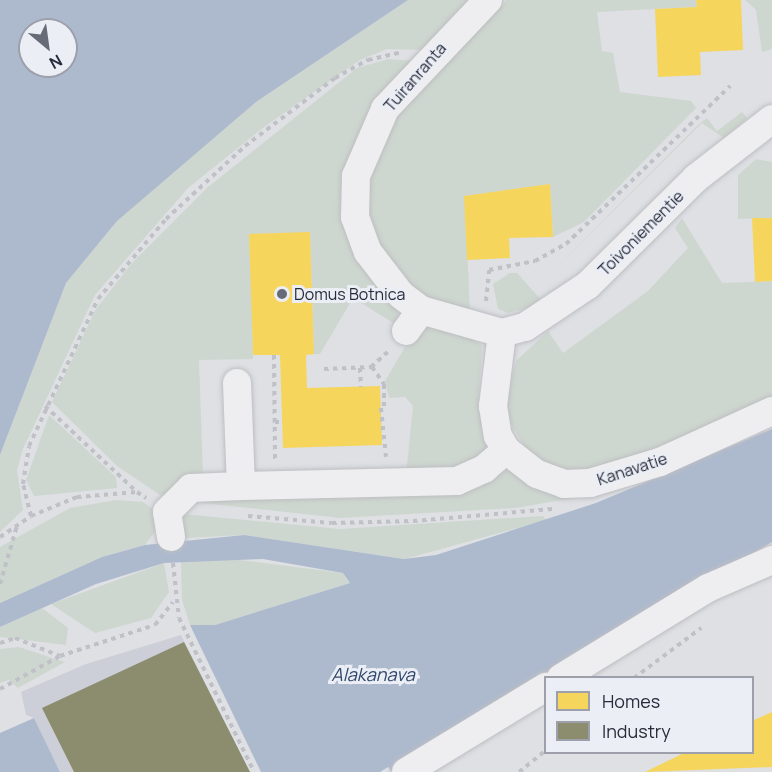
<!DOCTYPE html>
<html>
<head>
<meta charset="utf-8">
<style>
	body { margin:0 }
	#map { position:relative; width:772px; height:772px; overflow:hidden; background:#dee0e4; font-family:Manrope,sans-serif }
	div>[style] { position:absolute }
	.built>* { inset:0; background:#cccfd7 }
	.green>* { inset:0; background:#ced7cf }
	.water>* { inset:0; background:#adbace }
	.homes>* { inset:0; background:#f6d55c }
	.industry>* { inset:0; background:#8c8c6e }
	.path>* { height:4px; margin-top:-2px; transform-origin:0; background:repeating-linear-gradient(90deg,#c0c1c7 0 4.5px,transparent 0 9px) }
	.roads { filter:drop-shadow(0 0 2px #bdbec2) drop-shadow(0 0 2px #bdbec2) }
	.minor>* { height:28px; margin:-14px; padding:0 14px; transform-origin:14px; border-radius:14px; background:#eeeef0 }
	.dots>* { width:16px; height:16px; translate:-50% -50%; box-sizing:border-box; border:3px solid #ebeef4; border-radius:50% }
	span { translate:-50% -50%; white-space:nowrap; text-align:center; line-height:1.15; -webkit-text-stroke:6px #ebeef4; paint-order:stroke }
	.street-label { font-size:16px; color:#272c3c }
	.poi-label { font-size:16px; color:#272c3c }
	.left { translate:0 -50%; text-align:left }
	.water-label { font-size:18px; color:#32486e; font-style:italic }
	.legend { position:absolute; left:544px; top:676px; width:210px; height:78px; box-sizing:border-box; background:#ebeef4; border:2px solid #9da0aa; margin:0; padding:8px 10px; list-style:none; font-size:18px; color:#272c3c }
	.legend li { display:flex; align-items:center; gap:12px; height:30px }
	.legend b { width:30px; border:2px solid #9da0aa }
	.north { position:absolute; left:18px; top:18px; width:60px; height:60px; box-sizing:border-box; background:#ebeef4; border:2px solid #9da0aa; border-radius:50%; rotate:151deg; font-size:16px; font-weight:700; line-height:24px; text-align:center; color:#272c3c }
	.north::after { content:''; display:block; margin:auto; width:21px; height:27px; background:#676b77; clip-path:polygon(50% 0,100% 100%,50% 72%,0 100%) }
</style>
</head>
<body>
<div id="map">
	<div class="built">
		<div style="clip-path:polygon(181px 635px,250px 772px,60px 772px,34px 718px,26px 715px,21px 692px,86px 664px)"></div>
	</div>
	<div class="green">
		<div style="clip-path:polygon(408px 0,474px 0,425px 50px,387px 49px,360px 60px,264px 127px,188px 188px,95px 295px,23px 449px,17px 470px,23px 510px,0 532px,0 455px,66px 283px,117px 221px,188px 155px,256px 102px)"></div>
		<div style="clip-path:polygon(507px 0,696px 0,697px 7px,597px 12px,602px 51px,613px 53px,620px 92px,691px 101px,696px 108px,584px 222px,553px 237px,550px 184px,465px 196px,470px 312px,434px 302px,403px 280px,377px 240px,369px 211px,369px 177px,379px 144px,403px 107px)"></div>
		<div style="clip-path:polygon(745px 0,772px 0,772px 49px,762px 52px,756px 10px)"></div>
		<div style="clip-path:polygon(388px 59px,414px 61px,350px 169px,399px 316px,395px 324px,353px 298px,320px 354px,314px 354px,310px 233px,250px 234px,253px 359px,199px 360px,203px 478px,504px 466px,601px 493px,516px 508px,340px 518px,166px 499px,117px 466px,52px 402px,96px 309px,132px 263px,208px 187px,357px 68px)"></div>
		<div style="clip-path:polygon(742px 112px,747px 118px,724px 138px,702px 123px,556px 268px,699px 124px,707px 118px,717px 131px)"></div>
		<div style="clip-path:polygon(756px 159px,772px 162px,772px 218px,738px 219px,738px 175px)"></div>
		<div style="clip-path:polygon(682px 218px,722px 283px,772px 281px,772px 400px,588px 475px,546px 465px,528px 452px,509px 421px,506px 401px,516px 361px,548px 331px,563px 353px,648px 291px,688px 248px,675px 228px)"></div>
		<div style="clip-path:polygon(510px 273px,517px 273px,544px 303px,508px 313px,498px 309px,493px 284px)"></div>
		<div style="clip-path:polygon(425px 324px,471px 337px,482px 346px,478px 408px,492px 448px,446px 473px,406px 475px,413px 406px,405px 397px,389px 398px,385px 381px,415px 330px)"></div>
		<div style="clip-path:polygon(49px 415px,116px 477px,117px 488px,34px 496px,26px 480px)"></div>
		<div style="clip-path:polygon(116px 500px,143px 502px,157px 512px,159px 526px,145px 545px,102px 557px,0 603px,0 547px,70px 508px)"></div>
		<div style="clip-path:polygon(183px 514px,340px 529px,543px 516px,546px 520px,405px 559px,244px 535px,186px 538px,175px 522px)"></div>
		<div style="clip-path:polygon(225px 558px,343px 573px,350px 583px,215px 625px,190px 625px,182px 600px,181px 562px)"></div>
		<div style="clip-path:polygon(164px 563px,169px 592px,151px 618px,95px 633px,51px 604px)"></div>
		<div style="clip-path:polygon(42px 608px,68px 628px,66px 645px,0 637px,0 627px)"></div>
		<div style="clip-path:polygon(19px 647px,52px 658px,65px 662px,18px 688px,9px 680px,0 683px,0 649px)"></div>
	</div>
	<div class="water">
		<div style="clip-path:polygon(evenodd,0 0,408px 0,256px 102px,117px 221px,66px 283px,0 455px,0 0,30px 30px,66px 30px,66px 66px,30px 66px,30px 30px)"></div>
		<div style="clip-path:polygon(772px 429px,772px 542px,392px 772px,388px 767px,380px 772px,261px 772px,190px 625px,215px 625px,350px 583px,343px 573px,263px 559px,164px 563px,96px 584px,0 627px,0 603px,102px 557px,145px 545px,244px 535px,404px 559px,436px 555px,596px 503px)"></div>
		<div style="clip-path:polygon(34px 718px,60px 772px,0 772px,0 733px)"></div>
	</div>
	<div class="homes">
		<div style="clip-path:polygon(696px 0,741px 0,743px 50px,700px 52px,701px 75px,658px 77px,655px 9px,697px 7px)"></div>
		<div style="clip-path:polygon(550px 184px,553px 237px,509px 238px,510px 258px,467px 260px,464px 196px)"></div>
		<div style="clip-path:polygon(752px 218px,772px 218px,772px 281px,755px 282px)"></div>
		<div style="clip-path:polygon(310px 232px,314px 354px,306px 355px,307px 388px,380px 386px,382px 445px,283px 448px,280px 355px,253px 355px,249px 234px)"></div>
		<div style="clip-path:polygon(772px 712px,772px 767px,645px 772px,686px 752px,752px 752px,752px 721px)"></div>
	</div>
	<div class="industry">
		<div style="clip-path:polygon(184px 642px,250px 772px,74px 772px,42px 708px)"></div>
	</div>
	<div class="path">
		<div style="left:486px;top:301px;width:31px;rotate:-84deg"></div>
		<div style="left:489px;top:270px;width:47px;rotate:-11.1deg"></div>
		<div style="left:535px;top:261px;width:35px;rotate:-29deg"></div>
		<div style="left:566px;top:244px;width:228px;rotate:-43.9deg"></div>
		<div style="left:274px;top:355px;width:104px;rotate:89.4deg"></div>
		<div style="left:372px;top:367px;width:21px;rotate:55deg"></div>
		<div style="left:384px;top:384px;width:24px;rotate:90deg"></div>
		<div style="left:360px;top:368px;width:19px;rotate:87deg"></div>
		<div style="left:324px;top:369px;width:47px;rotate:-2.4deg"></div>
		<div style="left:371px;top:367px;width:25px;rotate:-42deg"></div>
		<div style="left:45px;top:406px;width:126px;rotate:43.1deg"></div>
		<div style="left:381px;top:408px;width:49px;rotate:84.2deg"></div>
		<div style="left:275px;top:422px;width:7px"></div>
		<div style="left:31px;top:516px;width:33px;rotate:-104deg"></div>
		<div style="left:23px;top:484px;width:38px;rotate:-81deg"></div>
		<div style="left:29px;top:446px;width:162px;rotate:-64.9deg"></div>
		<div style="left:98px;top:299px;width:105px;rotate:-49.6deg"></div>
		<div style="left:166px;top:219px;width:108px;rotate:-42.7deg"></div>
		<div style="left:245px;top:146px;width:113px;rotate:-37.1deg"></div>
		<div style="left:335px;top:78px;width:38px;rotate:-29deg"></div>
		<div style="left:368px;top:60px;width:32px;rotate:-13deg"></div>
		<div style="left:248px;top:516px;width:84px;rotate:4.8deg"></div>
		<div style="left:332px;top:523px;width:81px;rotate:-1.4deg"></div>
		<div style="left:413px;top:521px;width:140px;rotate:-4.9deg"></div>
		<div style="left:0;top:537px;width:37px;rotate:-34deg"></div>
		<div style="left:31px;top:516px;width:50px;rotate:-22.4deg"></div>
		<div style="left:77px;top:497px;width:60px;rotate:-4.8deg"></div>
		<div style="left:137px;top:492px;width:11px;rotate:34deg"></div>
		<div style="left:173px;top:563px;width:55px;rotate:83.8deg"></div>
		<div style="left:179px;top:618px;width:171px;rotate:64deg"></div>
		<div style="left:0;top:584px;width:60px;rotate:-73.7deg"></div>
		<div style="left:0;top:643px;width:16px;rotate:-18deg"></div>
		<div style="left:15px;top:638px;width:48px;rotate:21.8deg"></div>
		<div style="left:60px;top:656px;width:100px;rotate:-18.1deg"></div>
		<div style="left:155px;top:625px;width:29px;rotate:-52deg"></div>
		<div style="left:634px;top:678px;width:84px;rotate:-36.7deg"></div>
		<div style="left:0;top:689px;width:68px;rotate:-28.8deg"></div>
		<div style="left:519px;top:772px;width:35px;rotate:-39deg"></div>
	</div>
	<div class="roads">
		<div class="minor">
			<div style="left:488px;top:0;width:150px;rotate:133.4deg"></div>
			<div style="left:385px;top:109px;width:73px;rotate:113.4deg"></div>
			<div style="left:356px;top:176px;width:41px;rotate:91.4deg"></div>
			<div style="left:355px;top:217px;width:37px;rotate:70deg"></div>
			<div style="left:368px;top:252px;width:54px;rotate:52.5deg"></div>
			<div style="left:401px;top:295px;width:25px;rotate:37deg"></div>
			<div style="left:421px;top:310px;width:84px;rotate:15.9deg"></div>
			<div style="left:502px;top:333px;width:24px;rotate:-15deg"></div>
			<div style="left:525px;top:327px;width:76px;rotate:-33.7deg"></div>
			<div style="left:588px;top:285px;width:152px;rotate:-44.7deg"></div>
			<div style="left:696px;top:178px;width:96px;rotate:-37.8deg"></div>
			<div style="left:406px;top:331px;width:26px;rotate:-54deg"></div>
			<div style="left:502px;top:333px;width:74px;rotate:97deg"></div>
			<div style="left:493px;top:406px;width:30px;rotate:81deg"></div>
			<div style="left:498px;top:436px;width:16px;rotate:60deg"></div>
			<div style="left:506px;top:450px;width:39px;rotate:38deg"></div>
			<div style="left:537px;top:474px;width:29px;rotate:20deg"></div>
			<div style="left:564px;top:484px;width:26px;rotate:-2deg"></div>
			<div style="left:590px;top:483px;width:73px;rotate:-16.7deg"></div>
			<div style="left:660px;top:462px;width:123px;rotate:-24.5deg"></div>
			<div style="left:237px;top:383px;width:103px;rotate:87.8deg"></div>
			<div style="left:241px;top:486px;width:216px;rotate:-1.3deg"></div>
			<div style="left:457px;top:481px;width:30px;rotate:-24deg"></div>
			<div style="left:484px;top:469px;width:29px;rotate:-41deg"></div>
			<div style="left:171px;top:537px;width:25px;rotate:-99deg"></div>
			<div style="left:167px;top:512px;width:34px;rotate:-45deg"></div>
			<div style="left:191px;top:488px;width:50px;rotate:-2.3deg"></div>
			<div style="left:561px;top:678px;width:172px;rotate:-31.5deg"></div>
			<div style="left:708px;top:588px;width:70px;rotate:-23.6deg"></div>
			<div style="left:406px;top:772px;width:164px;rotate:-31.3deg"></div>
		</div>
	</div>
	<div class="dots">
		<div style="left:282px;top:294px;background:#676b77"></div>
	</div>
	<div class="street-label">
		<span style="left:415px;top:77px;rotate:-49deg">Tuiranranta</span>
		<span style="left:641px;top:233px;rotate:-45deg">Toivoniementie</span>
		<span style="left:632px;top:469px;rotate:-18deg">Kanavatie</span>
	</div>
	<div class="poi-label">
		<span class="left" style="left:294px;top:294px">Domus Botnica</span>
	</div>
	<div class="water-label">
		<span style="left:373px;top:674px">Alakanava</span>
	</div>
	<ul class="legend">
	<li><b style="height:16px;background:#f6d55c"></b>Homes</li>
	<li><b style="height:16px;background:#8c8c6e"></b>Industry</li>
	</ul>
	<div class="north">N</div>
</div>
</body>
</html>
